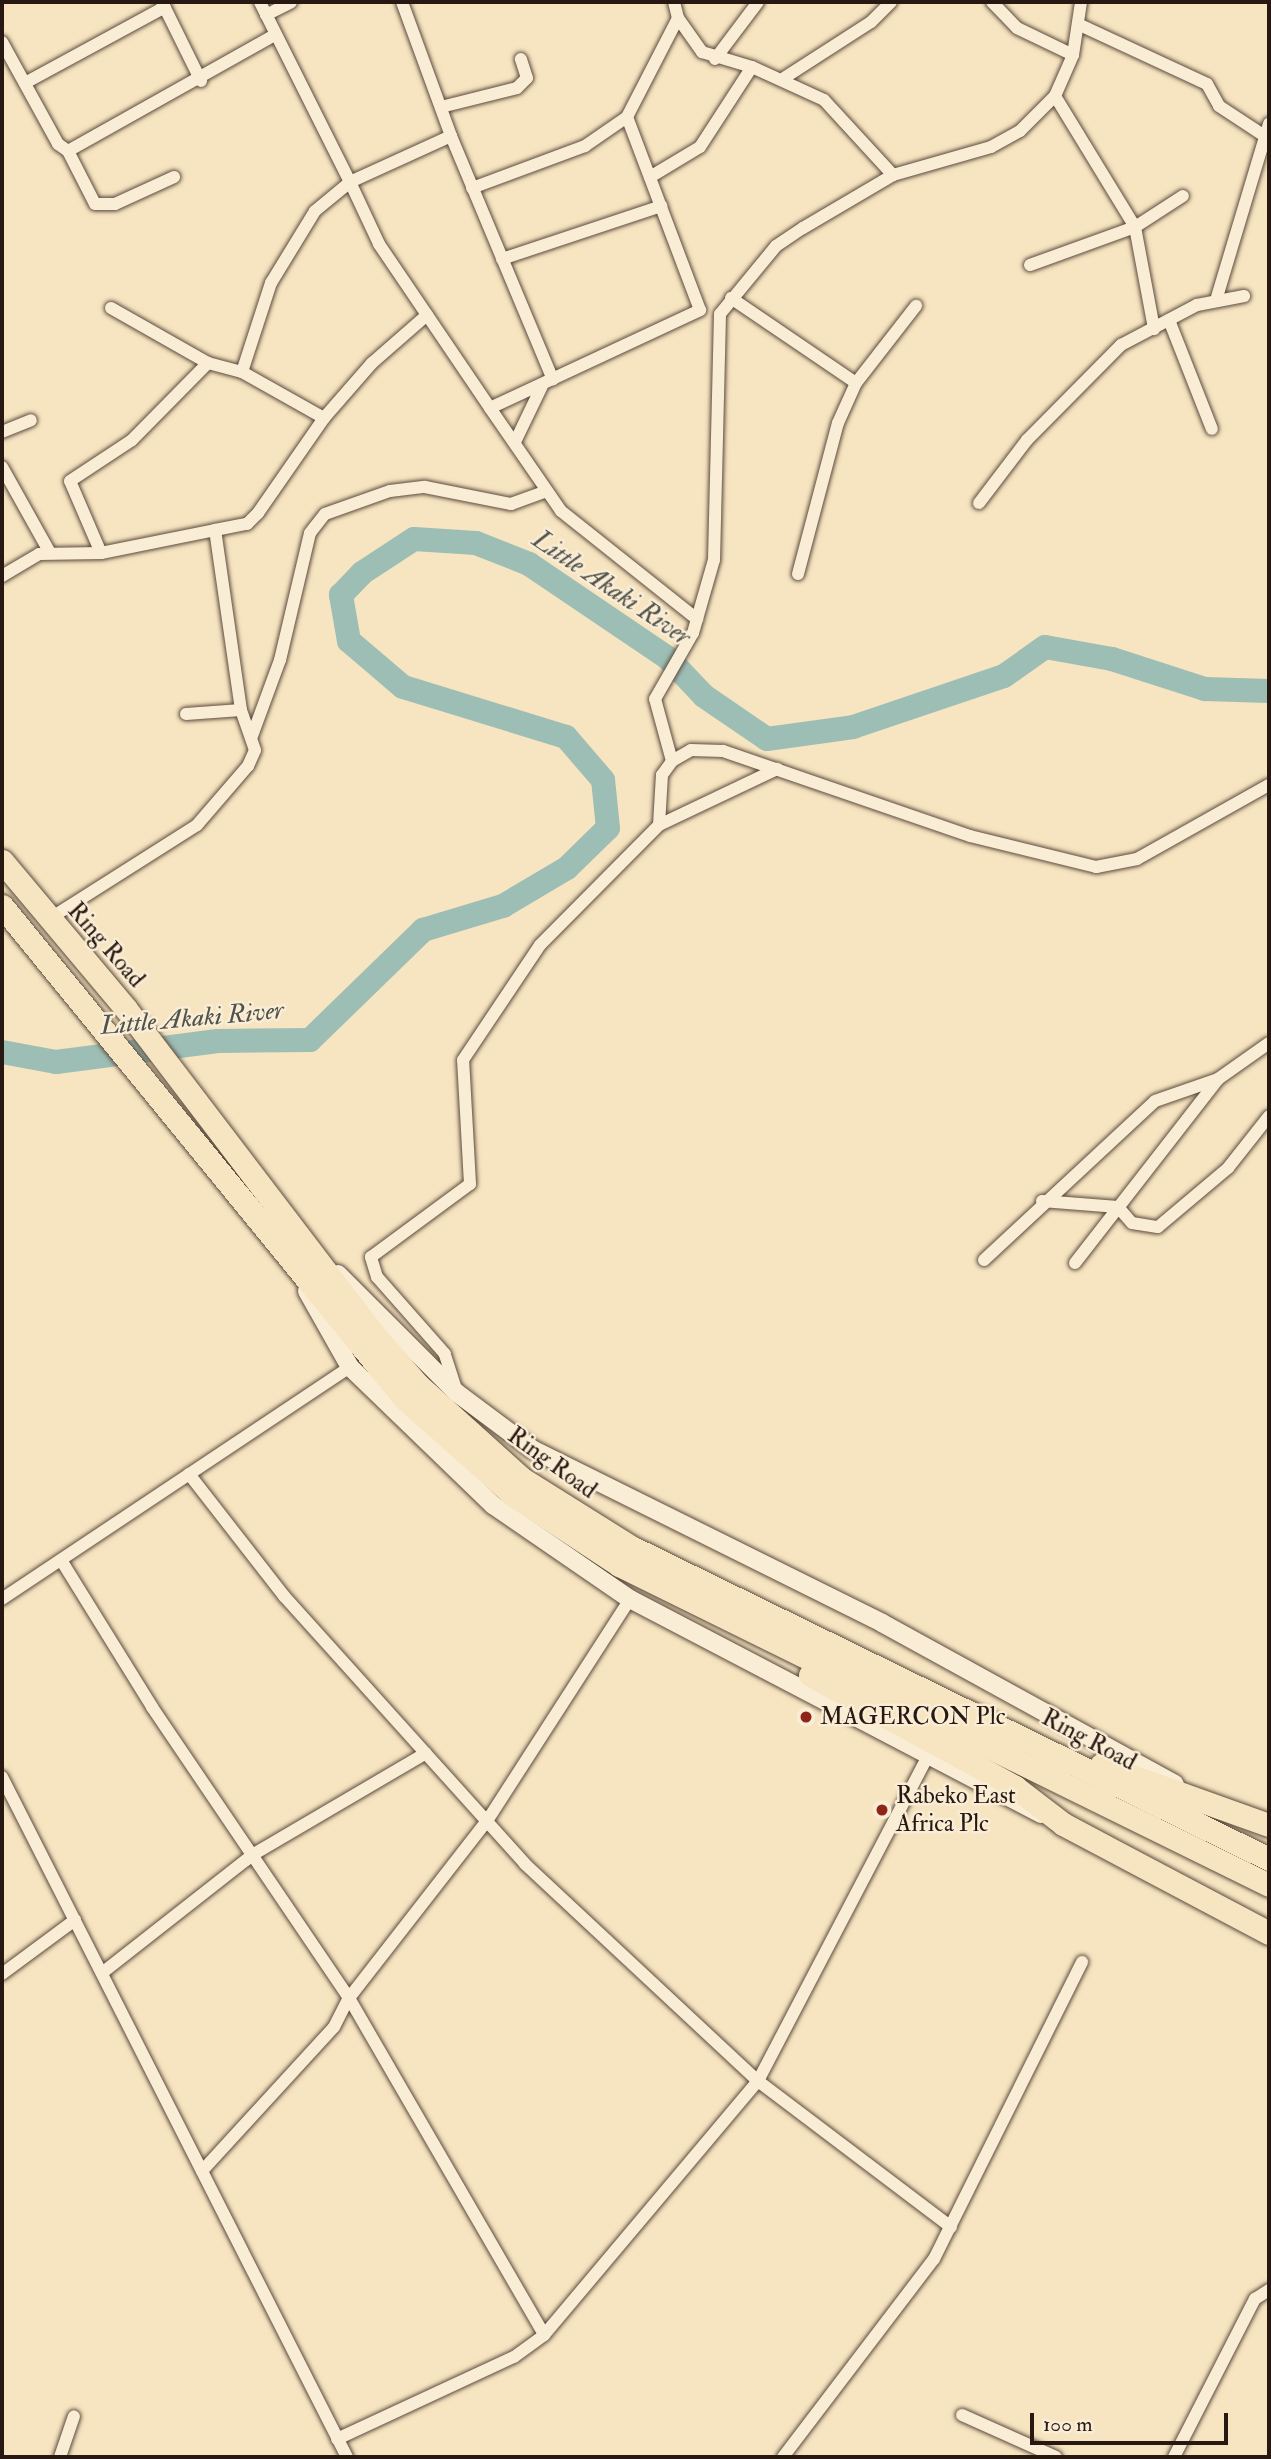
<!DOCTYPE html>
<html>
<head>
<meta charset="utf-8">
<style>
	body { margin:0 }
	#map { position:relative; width:1271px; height:2459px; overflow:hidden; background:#f7e4c0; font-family:"IM FELL Double Pica",serif }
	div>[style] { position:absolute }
	.river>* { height:24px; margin:-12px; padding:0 12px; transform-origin:12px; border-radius:12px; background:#9dbeb5 }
	.roads { filter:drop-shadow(0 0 2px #5b4b3e) drop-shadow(0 0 2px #5b4b3e) }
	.street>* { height:12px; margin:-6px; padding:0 6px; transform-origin:6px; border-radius:6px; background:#faedd6 }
	.secondary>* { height:18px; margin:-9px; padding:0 9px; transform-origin:9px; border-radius:9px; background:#faedd6 }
	.highway>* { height:23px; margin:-11.5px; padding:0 11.5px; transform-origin:11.5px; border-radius:11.5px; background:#f7e4c0 }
	.dots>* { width:19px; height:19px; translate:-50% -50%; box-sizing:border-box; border:4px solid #faedd6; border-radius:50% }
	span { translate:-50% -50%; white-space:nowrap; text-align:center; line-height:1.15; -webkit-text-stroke:5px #faedd6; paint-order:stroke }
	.street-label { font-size:24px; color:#271812 }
	.poi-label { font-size:24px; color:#271812 }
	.left { translate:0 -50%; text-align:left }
	.water-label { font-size:26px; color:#50524b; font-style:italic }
	.frame { position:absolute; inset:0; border:4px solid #271812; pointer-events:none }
	.scale { position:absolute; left:1030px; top:2413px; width:198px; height:32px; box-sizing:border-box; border:4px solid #271812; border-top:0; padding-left:9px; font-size:21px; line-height:24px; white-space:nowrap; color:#271812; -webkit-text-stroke:5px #faedd6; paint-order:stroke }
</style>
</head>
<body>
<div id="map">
	<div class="river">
		<div style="left:2px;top:1052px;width:55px;rotate:10.5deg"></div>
		<div style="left:56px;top:1062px;width:163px;rotate:-7.4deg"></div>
		<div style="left:218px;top:1041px;width:92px;rotate:-0.6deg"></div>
		<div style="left:310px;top:1040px;width:158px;rotate:-44.2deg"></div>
		<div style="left:423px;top:930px;width:84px;rotate:-16.7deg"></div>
		<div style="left:503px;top:906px;width:74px;rotate:-30.7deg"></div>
		<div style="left:567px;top:868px;width:57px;rotate:-44.3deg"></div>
		<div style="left:608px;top:828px;width:48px;rotate:-95.9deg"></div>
		<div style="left:603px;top:780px;width:57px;rotate:-130.7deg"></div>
		<div style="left:566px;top:737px;width:170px;rotate:-162.9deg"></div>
		<div style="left:403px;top:687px;width:71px;rotate:-139.6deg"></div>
		<div style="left:349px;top:641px;width:47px;rotate:-99.9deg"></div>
		<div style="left:341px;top:595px;width:30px;rotate:-46deg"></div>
		<div style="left:362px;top:573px;width:62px;rotate:-33.2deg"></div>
		<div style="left:414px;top:539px;width:62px;rotate:3.7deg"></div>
		<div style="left:476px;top:543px;width:57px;rotate:21.6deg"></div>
		<div style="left:529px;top:564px;width:168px;rotate:34.1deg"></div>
		<div style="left:668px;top:658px;width:52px;rotate:46.5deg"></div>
		<div style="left:704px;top:696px;width:76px;rotate:34.3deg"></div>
		<div style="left:767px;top:739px;width:87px;rotate:-7.9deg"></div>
		<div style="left:853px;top:727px;width:159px;rotate:-18.7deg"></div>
		<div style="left:1004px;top:676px;width:50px;rotate:-35.3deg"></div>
		<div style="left:1045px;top:647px;width:68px;rotate:10.2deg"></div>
		<div style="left:1112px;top:659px;width:98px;rotate:17.9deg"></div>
		<div style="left:1205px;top:689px;width:64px;rotate:1.8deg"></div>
	</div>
	<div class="roads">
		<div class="street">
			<div style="left:162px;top:2px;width:88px;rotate:63.7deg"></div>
			<div style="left:402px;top:2px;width:143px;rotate:69.9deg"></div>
			<div style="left:451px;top:136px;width:111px;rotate:155.5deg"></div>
			<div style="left:350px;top:182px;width:68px;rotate:64.9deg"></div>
			<div style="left:379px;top:244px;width:198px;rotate:55.9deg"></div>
			<div style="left:490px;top:408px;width:232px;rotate:-25deg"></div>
			<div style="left:700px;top:310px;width:206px;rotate:-110.7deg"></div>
			<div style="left:627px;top:117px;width:111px;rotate:-62.7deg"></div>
			<div style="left:678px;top:18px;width:16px;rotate:-104deg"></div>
			<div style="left:992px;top:2px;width:36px;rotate:46deg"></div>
			<div style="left:1017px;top:28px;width:62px;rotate:25.7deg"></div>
			<div style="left:266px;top:15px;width:28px;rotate:-27deg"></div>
			<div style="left:678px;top:18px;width:42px;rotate:54.8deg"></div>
			<div style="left:702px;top:52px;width:52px;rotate:16.7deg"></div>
			<div style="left:1080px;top:25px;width:140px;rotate:24.9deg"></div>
			<div style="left:1207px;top:84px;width:25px;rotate:61deg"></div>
			<div style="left:1219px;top:106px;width:56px;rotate:33.4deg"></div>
			<div style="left:2px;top:42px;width:116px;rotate:61.2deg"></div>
			<div style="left:58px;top:144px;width:12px;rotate:35deg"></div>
			<div style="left:68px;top:151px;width:237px;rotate:-29.3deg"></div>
			<div style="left:715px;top:59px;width:71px;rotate:-53deg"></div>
			<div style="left:784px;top:78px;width:103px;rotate:-32.8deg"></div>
			<div style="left:871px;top:22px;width:28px;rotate:-45deg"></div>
			<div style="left:25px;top:83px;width:159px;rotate:-28.5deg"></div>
			<div style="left:1055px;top:96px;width:153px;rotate:58.6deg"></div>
			<div style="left:1135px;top:227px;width:104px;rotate:79.4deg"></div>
			<div style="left:441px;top:107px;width:78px;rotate:-14deg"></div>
			<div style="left:517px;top:88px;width:14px;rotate:-45deg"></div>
			<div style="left:527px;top:78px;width:20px;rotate:-108deg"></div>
			<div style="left:451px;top:136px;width:264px;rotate:67.3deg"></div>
			<div style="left:68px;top:151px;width:59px;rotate:63deg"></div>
			<div style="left:95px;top:204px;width:20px"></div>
			<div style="left:115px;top:204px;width:65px;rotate:-24.6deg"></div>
			<div style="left:650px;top:177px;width:58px;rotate:-31deg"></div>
			<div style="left:700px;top:147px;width:95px;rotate:-57deg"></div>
			<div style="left:752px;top:67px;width:79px;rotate:24.6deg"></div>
			<div style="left:824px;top:100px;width:102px;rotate:47.4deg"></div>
			<div style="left:472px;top:188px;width:121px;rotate:-20.4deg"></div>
			<div style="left:585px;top:146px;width:51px;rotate:-34.6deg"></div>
			<div style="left:502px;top:259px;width:168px;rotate:-18.4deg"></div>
			<div style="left:1030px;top:265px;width:112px;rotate:-19.9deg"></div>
			<div style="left:1135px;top:227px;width:57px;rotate:-32.9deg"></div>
			<div style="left:1217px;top:297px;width:181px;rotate:-73.3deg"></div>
			<div style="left:731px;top:298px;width:151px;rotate:34.2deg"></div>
			<div style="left:111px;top:308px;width:112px;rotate:29.6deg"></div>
			<div style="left:208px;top:363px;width:35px;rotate:15deg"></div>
			<div style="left:242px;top:372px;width:94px;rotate:-72deg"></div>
			<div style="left:271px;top:283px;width:84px;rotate:-58.6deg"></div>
			<div style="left:315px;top:211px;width:45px;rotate:-39.6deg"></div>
			<div style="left:350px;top:182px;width:201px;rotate:-116.6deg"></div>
			<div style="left:1169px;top:320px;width:117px;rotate:68.5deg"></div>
			<div style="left:242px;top:372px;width:94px;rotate:29.3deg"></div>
			<div style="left:490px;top:408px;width:125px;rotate:55.4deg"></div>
			<div style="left:561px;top:511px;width:174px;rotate:38.5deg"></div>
			<div style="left:2px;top:432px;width:31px;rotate:-22deg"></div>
			<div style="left:515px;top:442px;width:62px;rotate:-64.3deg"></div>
			<div style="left:2px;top:467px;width:98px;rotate:60.8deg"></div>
			<div style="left:979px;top:503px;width:79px;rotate:-52.7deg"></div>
			<div style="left:1027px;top:440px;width:134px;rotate:-45.3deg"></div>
			<div style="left:1121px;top:345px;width:86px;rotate:-27.8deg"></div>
			<div style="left:1197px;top:305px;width:48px;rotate:-10.8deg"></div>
			<div style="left:101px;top:553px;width:78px;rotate:-113.3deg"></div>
			<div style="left:70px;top:481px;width:74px;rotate:-33.5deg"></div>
			<div style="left:132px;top:440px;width:108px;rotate:-45.4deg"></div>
			<div style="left:798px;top:574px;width:156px;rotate:-75.2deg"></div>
			<div style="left:838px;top:423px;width:44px;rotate:-65.8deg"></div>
			<div style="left:856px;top:383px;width:98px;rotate:-52.1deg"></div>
			<div style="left:2px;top:576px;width:43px;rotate:-30.7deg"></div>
			<div style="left:39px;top:554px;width:62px;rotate:-0.9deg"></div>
			<div style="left:101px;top:553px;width:116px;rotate:-11.4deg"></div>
			<div style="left:186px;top:714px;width:55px;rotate:-4.2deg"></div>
			<div style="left:252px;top:736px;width:81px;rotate:-69.8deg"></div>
			<div style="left:280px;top:660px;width:130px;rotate:-76.7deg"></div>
			<div style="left:310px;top:533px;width:24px;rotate:-52deg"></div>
			<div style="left:325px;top:514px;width:69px;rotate:-19.5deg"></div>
			<div style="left:390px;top:491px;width:35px;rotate:-7deg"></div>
			<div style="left:425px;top:487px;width:88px;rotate:11.2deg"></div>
			<div style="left:511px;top:504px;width:37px;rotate:-20deg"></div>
			<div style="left:672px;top:761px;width:64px;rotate:-105.3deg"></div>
			<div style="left:655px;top:699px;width:76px;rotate:-60.1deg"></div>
			<div style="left:693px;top:633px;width:76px;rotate:-74deg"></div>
			<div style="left:714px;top:560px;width:246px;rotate:-88.6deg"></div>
			<div style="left:720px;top:314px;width:88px;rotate:-50.5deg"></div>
			<div style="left:776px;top:246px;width:32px;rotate:-34deg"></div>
			<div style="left:803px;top:228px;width:104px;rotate:-30.5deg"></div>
			<div style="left:893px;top:175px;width:102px;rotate:-15.9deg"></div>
			<div style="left:991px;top:147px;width:33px;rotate:-29deg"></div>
			<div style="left:1020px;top:131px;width:49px;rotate:-45deg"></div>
			<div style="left:1055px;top:96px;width:45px;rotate:-66.3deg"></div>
			<div style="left:1073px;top:55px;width:54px;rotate:-81.4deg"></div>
			<div style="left:659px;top:825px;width:131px;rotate:-25.4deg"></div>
			<div style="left:49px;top:919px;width:175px;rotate:-32.4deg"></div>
			<div style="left:197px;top:825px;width:78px;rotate:-49.2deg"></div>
			<div style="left:248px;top:766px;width:17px;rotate:-66deg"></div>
			<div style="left:255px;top:750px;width:42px;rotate:-109.3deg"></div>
			<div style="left:241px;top:710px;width:182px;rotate:-98.2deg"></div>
			<div style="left:215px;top:530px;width:33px;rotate:-11deg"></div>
			<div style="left:247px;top:524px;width:16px;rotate:-45deg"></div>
			<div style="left:258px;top:513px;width:116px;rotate:-55.2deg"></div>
			<div style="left:324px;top:418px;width:73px;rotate:-48.9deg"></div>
			<div style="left:372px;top:363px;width:73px;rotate:-41.1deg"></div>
			<div style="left:1042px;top:1201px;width:76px;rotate:4.5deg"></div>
			<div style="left:1118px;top:1207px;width:21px;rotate:49deg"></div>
			<div style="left:1132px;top:1223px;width:26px;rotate:9deg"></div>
			<div style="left:1158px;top:1227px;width:92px;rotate:-40.1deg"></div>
			<div style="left:1228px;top:1168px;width:66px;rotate:-51.7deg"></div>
			<div style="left:984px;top:1260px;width:233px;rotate:-42.9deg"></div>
			<div style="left:1155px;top:1101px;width:67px;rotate:-19.2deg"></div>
			<div style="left:1075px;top:1263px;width:233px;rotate:-52.1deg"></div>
			<div style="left:1218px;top:1079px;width:62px;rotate:-35.2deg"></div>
			<div style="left:457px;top:1392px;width:40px;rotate:-108deg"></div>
			<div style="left:445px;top:1354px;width:103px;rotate:-131.4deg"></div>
			<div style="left:377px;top:1277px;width:21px;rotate:-107deg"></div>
			<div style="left:371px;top:1257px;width:123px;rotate:-36.4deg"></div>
			<div style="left:470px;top:1184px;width:124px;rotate:-93.2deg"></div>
			<div style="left:463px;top:1060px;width:138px;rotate:-56.2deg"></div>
			<div style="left:540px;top:945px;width:169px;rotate:-45.2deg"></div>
			<div style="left:659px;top:825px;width:50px;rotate:-86.6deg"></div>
			<div style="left:662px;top:775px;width:17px;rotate:-54deg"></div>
			<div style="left:672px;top:761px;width:22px;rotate:-30deg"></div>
			<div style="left:691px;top:750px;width:32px;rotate:2deg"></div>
			<div style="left:723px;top:751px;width:261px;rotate:19deg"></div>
			<div style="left:970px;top:836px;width:130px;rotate:13.8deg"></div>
			<div style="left:1096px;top:867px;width:42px;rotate:-11deg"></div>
			<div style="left:1137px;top:859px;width:151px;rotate:-29.3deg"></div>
			<div style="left:189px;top:1474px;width:155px;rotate:52.1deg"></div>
			<div style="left:284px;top:1596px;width:360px;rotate:48deg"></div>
			<div style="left:525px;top:1864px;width:318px;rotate:43deg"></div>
			<div style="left:758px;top:2081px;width:242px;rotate:37.1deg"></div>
			<div style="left:61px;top:1560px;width:173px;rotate:58.2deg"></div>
			<div style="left:152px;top:1707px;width:351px;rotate:55.9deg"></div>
			<div style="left:349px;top:1998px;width:389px;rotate:59.9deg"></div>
			<div style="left:544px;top:2335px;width:332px;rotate:-49.9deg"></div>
			<div style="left:758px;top:2081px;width:365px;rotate:-62.4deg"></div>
			<div style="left:2px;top:1599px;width:418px;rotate:-33.7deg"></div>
			<div style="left:2px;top:1777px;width:763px;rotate:63.1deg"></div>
			<div style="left:102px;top:1973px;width:193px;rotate:-38.1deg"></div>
			<div style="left:254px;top:1854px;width:199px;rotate:-30.4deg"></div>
			<div style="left:2px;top:1974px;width:91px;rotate:-36.5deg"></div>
			<div style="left:202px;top:2171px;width:195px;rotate:-47.5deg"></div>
			<div style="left:334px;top:2027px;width:33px;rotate:-63deg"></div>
			<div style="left:349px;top:1998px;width:224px;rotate:-52.1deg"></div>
			<div style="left:487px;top:1821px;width:264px;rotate:-57.2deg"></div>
			<div style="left:962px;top:2415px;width:103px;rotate:24.1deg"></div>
			<div style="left:337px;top:2439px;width:195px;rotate:-24.9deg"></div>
			<div style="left:514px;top:2357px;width:37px;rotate:-36deg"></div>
			<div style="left:60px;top:2457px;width:43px;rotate:-71.1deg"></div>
			<div style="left:783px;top:2457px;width:249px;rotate:-52.7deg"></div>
			<div style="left:934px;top:2259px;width:332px;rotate:-63.5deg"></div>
			<div style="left:1174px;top:2457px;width:178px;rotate:-62.9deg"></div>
			<div style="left:1255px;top:2299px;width:17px;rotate:-33deg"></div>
		</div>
		<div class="secondary">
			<div style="left:338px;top:1274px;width:168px;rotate:45deg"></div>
			<div style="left:457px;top:1393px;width:94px;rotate:36.7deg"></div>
			<div style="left:532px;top:1449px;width:391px;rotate:26.4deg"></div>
			<div style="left:882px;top:1623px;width:334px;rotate:28.8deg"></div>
			<div style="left:307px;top:1291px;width:87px;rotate:60.5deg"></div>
			<div style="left:350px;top:1367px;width:199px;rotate:44deg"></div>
			<div style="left:493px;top:1505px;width:166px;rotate:34.5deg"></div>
			<div style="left:630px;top:1599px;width:464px;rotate:27.6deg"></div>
		</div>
		<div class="highway">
			<div style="left:2px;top:861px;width:193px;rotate:50deg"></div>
			<div style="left:126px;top:1009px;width:405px;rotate:52.7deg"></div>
			<div style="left:371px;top:1331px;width:70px;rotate:49deg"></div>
			<div style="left:417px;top:1384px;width:140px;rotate:42.1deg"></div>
			<div style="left:521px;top:1478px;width:130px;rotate:32.1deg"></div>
			<div style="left:631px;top:1547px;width:710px;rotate:26.06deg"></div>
			<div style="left:2px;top:906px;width:635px;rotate:50.75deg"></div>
			<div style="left:404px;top:1398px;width:146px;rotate:41.7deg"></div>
			<div style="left:513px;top:1495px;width:127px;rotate:33.4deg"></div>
			<div style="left:619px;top:1565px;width:724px;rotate:26.21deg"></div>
			<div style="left:810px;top:1675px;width:234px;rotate:28.6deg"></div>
			<div style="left:1015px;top:1787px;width:61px;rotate:37.6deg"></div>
			<div style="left:1063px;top:1824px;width:233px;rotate:27.9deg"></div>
			<div style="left:1101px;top:1765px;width:178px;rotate:19.7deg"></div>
		</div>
	</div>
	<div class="dots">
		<div style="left:806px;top:1717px;background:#8f2418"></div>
		<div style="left:882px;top:1810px;background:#8f2418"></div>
	</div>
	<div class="street-label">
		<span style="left:106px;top:945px;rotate:49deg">Ring Road</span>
		<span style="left:552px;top:1463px;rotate:36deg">Ring Road</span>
		<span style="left:1089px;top:1740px;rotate:28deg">Ring Road</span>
	</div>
	<div class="poi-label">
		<span class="left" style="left:820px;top:1717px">MAGERCON Plc</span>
		<span class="left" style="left:896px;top:1810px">Rabeko East<br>Africa Plc</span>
	</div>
	<div class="water-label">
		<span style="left:611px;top:589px;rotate:34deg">Little Akaki River</span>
		<span style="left:192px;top:1019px;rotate:-5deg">Little Akaki River</span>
	</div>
	<div class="frame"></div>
	<div class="scale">100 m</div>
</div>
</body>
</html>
